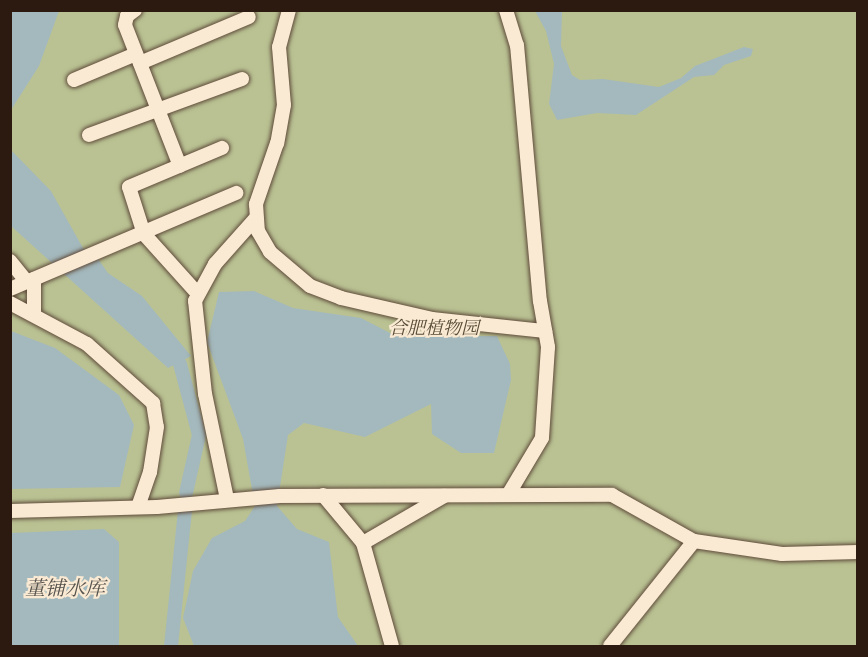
<!DOCTYPE html>
<html>
<head>
<meta charset="utf-8">
<style>
	body { margin:0 }
	#map { position:relative; width:868px; height:657px; overflow:hidden; background:#f8dfbc; font-family:"IM FELL Great Primer","Noto Serif SC",serif }
	div>[style] { position:absolute }
	.green>* { inset:0; background:#bac293; transform-origin:0 0 }
	.water>* { inset:0; background:#a4b9bd }
	.canal>* { height:14px; margin:-7px; padding:0 7px; transform-origin:7px; border-radius:7px; background:#a4b9bd }
	.roads { filter:drop-shadow(0 0 2px #5f4b3b) drop-shadow(0 0 2px #5f4b3b) }
	.minor>* { height:14px; margin:-7px; padding:0 7px; transform-origin:7px; border-radius:7px; background:#faead3 }
	span { translate:-50% -50%; white-space:nowrap; text-align:center; line-height:1.15; -webkit-text-stroke:4.5px #faead3; paint-order:stroke }
	.park-label { font-size:18px; color:#574c37; font-style:italic }
	.water-label { font-size:20px; color:#56524d; font-style:italic }
	.frame { position:absolute; inset:0; border:12px solid #2c1a10; pointer-events:none }
</style>
</head>
<body>
<div id="map">
	<div class="green">
		<div style="left:10px;top:11px;width:847px;height:635px"></div>
	</div>
	<div class="water">
		<div style="clip-path:polygon(11px 10px,59px 11px,39px 66px,11px 110px)"></div>
		<div style="clip-path:polygon(535px 11px,562px 11px,561px 46px,572px 75px,580px 80px,603px 79px,659px 87px,681px 78px,695px 66px,744px 47px,753px 49px,751px 56px,724px 65px,714px 75px,694px 77px,636px 115px,597px 113px,557px 120px,549px 104px,554px 64px,546px 31px)"></div>
		<div style="clip-path:polygon(10px 149px,51px 191px,83px 248px,96px 256px,108px 273px,142px 296px,191px 356px,168px 368px,11px 226px)"></div>
		<div style="clip-path:polygon(254px 291px,293px 308px,361px 318px,396px 336px,497px 336px,510px 364px,511px 380px,494px 453px,461px 453px,432px 434px,431px 404px,365px 437px,304px 423px,288px 435px,277px 506px,297px 529px,329px 542px,338px 617px,358px 646px,194px 646px,183px 618px,193px 571px,212px 538px,245px 521px,255px 506px,243px 439px,207px 342px,219px 292px)"></div>
		<div style="clip-path:polygon(11px 331px,55px 348px,119px 395px,134px 425px,120px 487px,11px 489px)"></div>
		<div style="clip-path:polygon(104px 529px,119px 542px,119px 646px,11px 646px,11px 533px)"></div>
	</div>
	<div class="canal">
		<div style="left:180px;top:364px;width:73px;rotate:75deg"></div>
		<div style="left:199px;top:435px;width:59px;rotate:102.6deg"></div>
		<div style="left:171px;top:646px;width:136px;rotate:-84.1deg"></div>
	</div>
	<div class="roads">
		<div class="minor">
			<div style="left:135px;top:10px;width:10px;rotate:143deg"></div>
			<div style="left:127px;top:16px;width:9px;rotate:103deg"></div>
			<div style="left:125px;top:25px;width:151px;rotate:68.7deg"></div>
			<div style="left:289px;top:10px;width:38px;rotate:105deg"></div>
			<div style="left:279px;top:47px;width:58px;rotate:85.1deg"></div>
			<div style="left:284px;top:105px;width:39px;rotate:100deg"></div>
			<div style="left:277px;top:143px;width:65px;rotate:109deg"></div>
			<div style="left:256px;top:204px;width:27px;rotate:86deg"></div>
			<div style="left:258px;top:231px;width:24px;rotate:60deg"></div>
			<div style="left:270px;top:252px;width:52px;rotate:40.4deg"></div>
			<div style="left:310px;top:286px;width:33px;rotate:21deg"></div>
			<div style="left:341px;top:298px;width:93px;rotate:13deg"></div>
			<div style="left:432px;top:319px;width:114px;rotate:6.1deg"></div>
			<div style="left:506px;top:10px;width:37px;rotate:73deg"></div>
			<div style="left:517px;top:45px;width:257px;rotate:84.9deg"></div>
			<div style="left:540px;top:301px;width:47px;rotate:80.1deg"></div>
			<div style="left:548px;top:347px;width:91px;rotate:93.8deg"></div>
			<div style="left:542px;top:438px;width:66px;rotate:120.8deg"></div>
			<div style="left:140px;top:63px;width:118px;rotate:-22.9deg"></div>
			<div style="left:74px;top:80px;width:67px;rotate:-22.8deg"></div>
			<div style="left:89px;top:135px;width:163px;rotate:-20.1deg"></div>
			<div style="left:10px;top:261px;width:27px;rotate:51deg"></div>
			<div style="left:10px;top:289px;width:246px;rotate:-23deg"></div>
			<div style="left:198px;top:294px;width:81px;rotate:-132deg"></div>
			<div style="left:144px;top:234px;width:49px;rotate:-107.7deg"></div>
			<div style="left:129px;top:187px;width:101px;rotate:-22.8deg"></div>
			<div style="left:10px;top:303px;width:87px;rotate:28deg"></div>
			<div style="left:87px;top:344px;width:89px;rotate:41.8deg"></div>
			<div style="left:153px;top:403px;width:24px;rotate:81deg"></div>
			<div style="left:157px;top:427px;width:46px;rotate:98.8deg"></div>
			<div style="left:150px;top:472px;width:37px;rotate:109deg"></div>
			<div style="left:34px;top:313px;width:34px;rotate:-90deg"></div>
			<div style="left:323px;top:495px;width:62px;rotate:50.2deg"></div>
			<div style="left:363px;top:543px;width:107px;rotate:74.3deg"></div>
			<div style="left:227px;top:499px;width:107px;rotate:-101.8deg"></div>
			<div style="left:205px;top:394px;width:94px;rotate:-96.1deg"></div>
			<div style="left:195px;top:301px;width:42px;rotate:-61.6deg"></div>
			<div style="left:215px;top:264px;width:62px;rotate:-48.3deg"></div>
			<div style="left:10px;top:511px;width:147px;rotate:-1.6deg"></div>
			<div style="left:157px;top:507px;width:123px;rotate:-5.1deg"></div>
			<div style="left:280px;top:496px;width:332px;rotate:-0.2deg"></div>
			<div style="left:612px;top:495px;width:94px;rotate:29.3deg"></div>
			<div style="left:694px;top:541px;width:89px;rotate:8.4deg"></div>
			<div style="left:782px;top:554px;width:76px;rotate:-1.5deg"></div>
			<div style="left:363px;top:543px;width:94px;rotate:-30.1deg"></div>
			<div style="left:610px;top:646px;width:134px;rotate:-51.3deg"></div>
		</div>
	</div>
	<div class="park-label">
		<span style="left:434px;top:328px">合肥植物园</span>
	</div>
	<div class="water-label">
		<span style="left:65px;top:588px">董铺水库</span>
	</div>
	<div class="frame"></div>
</div>
</body>
</html>
